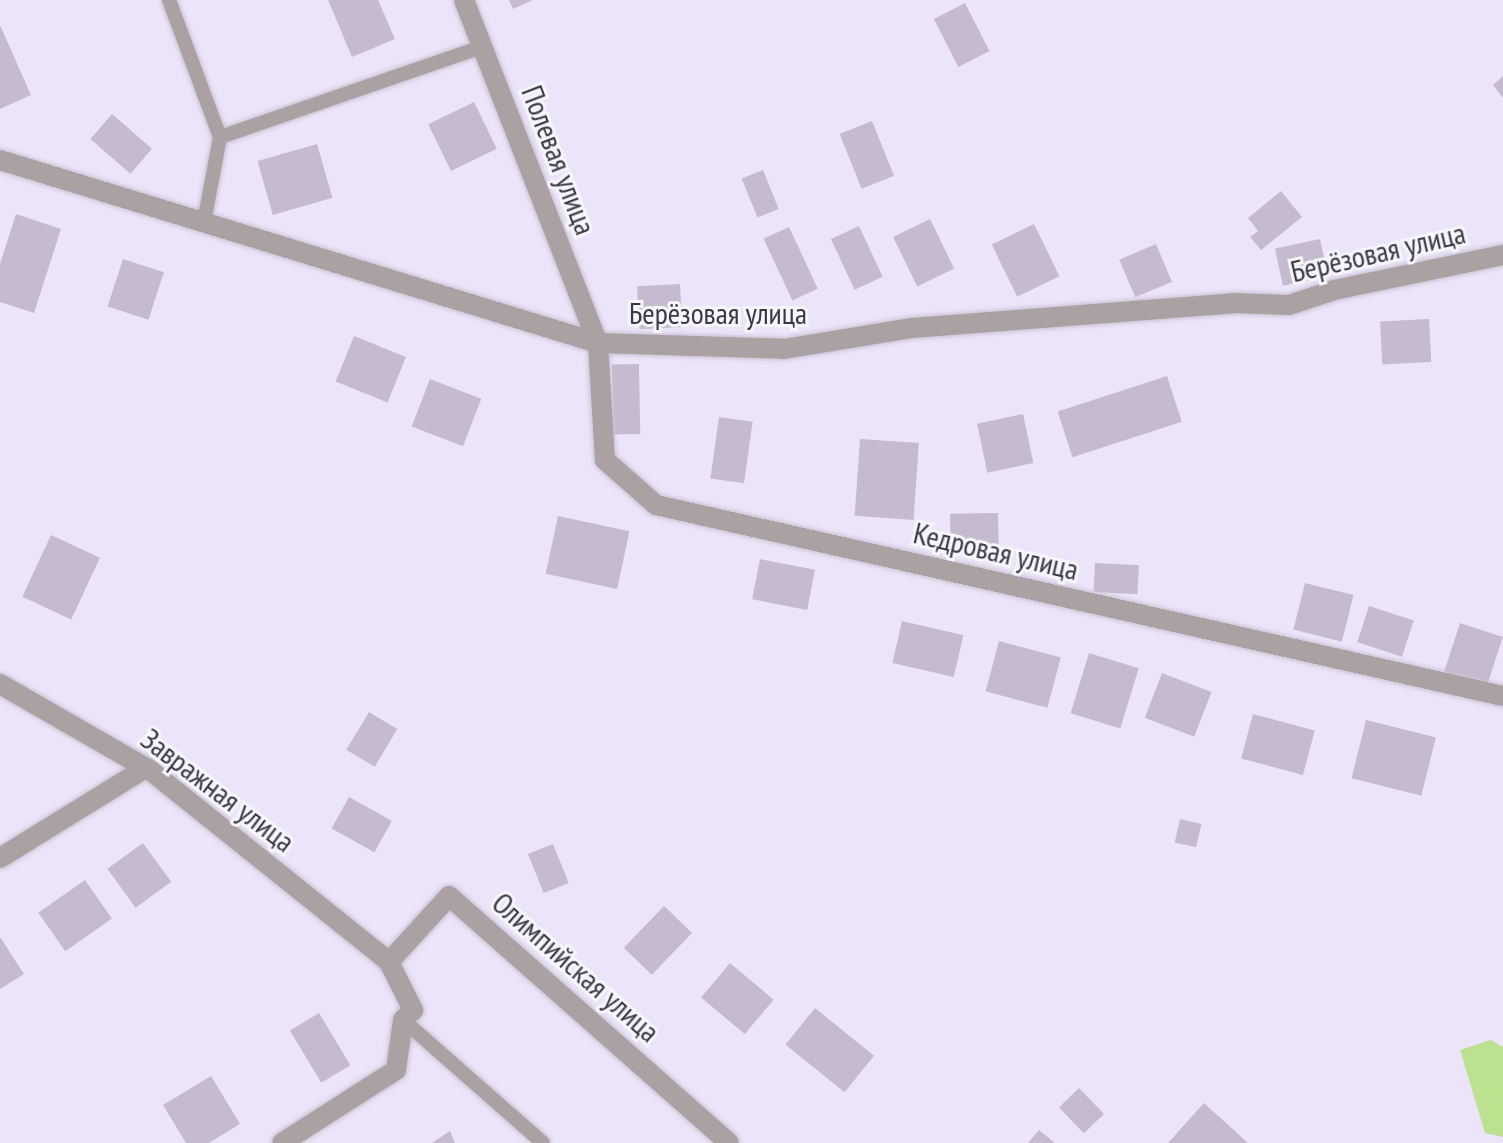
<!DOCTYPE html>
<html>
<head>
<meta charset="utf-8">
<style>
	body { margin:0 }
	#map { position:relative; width:1503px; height:1143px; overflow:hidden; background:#ece5f9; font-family:"PT Sans Narrow",sans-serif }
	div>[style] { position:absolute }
	.green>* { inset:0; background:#bce290 }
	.building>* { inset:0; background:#c6bbce; transform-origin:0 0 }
	.roads { filter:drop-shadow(0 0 2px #c8c2d4) drop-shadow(0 0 2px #c8c2d4) }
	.lane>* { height:14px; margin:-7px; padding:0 7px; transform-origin:7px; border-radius:7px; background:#aba1a2 }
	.street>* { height:20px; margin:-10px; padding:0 10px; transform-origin:10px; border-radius:10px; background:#aba1a2 }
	span { translate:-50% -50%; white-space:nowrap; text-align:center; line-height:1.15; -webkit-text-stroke:6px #f7f5fd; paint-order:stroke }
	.street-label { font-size:30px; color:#3a3840 }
</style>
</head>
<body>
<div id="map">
	<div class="green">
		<div style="clip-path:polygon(1491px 1040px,1503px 1047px,1503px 1137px,1485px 1133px,1460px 1050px)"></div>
	</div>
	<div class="building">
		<div style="clip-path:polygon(328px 0,378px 0,395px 39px,352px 57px)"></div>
		<div style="clip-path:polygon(509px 0,533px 0,513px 9px)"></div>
		<div style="left:965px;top:3px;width:54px;height:35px;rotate:63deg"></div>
		<div style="clip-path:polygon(0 25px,31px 95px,0 109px)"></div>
		<div style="clip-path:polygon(1503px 76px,1503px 98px,1493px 85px)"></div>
		<div style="left:474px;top:102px;width:52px;height:51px;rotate:64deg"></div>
		<div style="left:112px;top:114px;width:53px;height:33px;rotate:41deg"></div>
		<div style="left:872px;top:121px;width:59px;height:35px;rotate:68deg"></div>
		<div style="left:317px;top:144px;width:56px;height:62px;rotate:74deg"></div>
		<div style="left:763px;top:170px;width:42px;height:23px;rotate:68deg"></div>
		<div style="clip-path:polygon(1281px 191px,1302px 217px,1261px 250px,1250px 237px,1258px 231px,1248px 218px)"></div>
		<div style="clip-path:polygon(16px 214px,61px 229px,34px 313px,0 302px,0 264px)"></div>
		<div style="left:930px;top:219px;width:55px;height:41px;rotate:64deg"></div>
		<div style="left:1034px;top:224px;width:58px;height:47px;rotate:64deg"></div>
		<div style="left:859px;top:226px;width:56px;height:31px;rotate:65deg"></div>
		<div style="left:789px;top:227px;width:68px;height:28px;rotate:65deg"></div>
		<div style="left:1320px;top:239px;width:38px;height:46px;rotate:78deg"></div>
		<div style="left:1156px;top:244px;width:41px;height:40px;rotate:67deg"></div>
		<div style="left:123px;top:259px;width:43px;height:50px;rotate:18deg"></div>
		<div style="left:680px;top:284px;width:43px;height:43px;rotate:87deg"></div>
		<div style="left:1429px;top:319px;width:43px;height:49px;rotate:87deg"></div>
		<div style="left:354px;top:336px;width:56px;height:49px;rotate:22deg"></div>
		<div style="left:639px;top:364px;width:70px;height:27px;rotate:89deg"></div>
		<div style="left:1167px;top:376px;width:48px;height:115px;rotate:72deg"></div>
		<div style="left:430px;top:379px;width:55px;height:51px;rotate:21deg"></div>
		<div style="left:1023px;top:414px;width:50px;height:47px;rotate:78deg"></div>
		<div style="left:719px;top:417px;width:34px;height:62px;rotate:8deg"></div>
		<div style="left:860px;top:439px;width:59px;height:77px;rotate:4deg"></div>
		<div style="left:998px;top:513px;width:40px;height:48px;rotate:89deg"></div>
		<div style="left:558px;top:516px;width:73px;height:59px;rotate:12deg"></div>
		<div style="left:51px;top:535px;width:54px;height:68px;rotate:25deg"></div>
		<div style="left:760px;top:559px;width:56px;height:41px;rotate:11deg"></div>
		<div style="left:1095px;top:563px;width:44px;height:29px;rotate:3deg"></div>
		<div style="left:1305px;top:583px;width:50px;height:48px;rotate:14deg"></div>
		<div style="left:1369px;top:606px;width:47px;height:38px;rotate:18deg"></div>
		<div style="left:902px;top:621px;width:63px;height:43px;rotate:13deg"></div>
		<div style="left:1460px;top:623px;width:45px;height:55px;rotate:18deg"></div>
		<div style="left:999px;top:641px;width:64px;height:52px;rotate:15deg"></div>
		<div style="left:1089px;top:653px;width:52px;height:63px;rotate:17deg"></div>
		<div style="left:1162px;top:673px;width:53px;height:48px;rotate:21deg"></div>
		<div style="left:369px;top:712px;width:33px;height:44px;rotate:31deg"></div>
		<div style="left:1253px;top:714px;width:64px;height:46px;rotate:15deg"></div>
		<div style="left:1366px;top:720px;width:72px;height:60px;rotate:14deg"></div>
		<div style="left:349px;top:797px;width:49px;height:36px;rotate:29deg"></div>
		<div style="left:1180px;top:819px;width:22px;height:24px;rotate:13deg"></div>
		<div style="left:143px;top:843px;width:48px;height:44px;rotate:54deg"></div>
		<div style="left:553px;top:844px;width:42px;height:27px;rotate:68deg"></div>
		<div style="left:85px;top:880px;width:47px;height:57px;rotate:55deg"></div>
		<div style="left:664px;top:906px;width:39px;height:58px;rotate:44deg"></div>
		<div style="clip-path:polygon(0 937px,24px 974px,0 989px)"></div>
		<div style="left:730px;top:963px;width:57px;height:45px;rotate:40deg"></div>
		<div style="left:815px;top:1008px;width:76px;height:47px;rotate:39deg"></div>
		<div style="left:319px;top:1013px;width:61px;height:34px;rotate:59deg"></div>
		<div style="clip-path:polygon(211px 1076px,240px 1124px,209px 1143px,186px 1143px,163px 1105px)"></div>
		<div style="left:1079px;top:1088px;width:36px;height:28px;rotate:46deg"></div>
		<div style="clip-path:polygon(1204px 1103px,1248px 1143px,1168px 1143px)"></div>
		<div style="clip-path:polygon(1039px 1130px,1055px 1143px,1028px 1143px)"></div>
		<div style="clip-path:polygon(450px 1131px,455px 1143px,432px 1143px)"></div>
	</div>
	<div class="roads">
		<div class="lane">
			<div style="left:169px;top:0;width:146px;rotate:69.6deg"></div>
			<div style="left:204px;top:222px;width:86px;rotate:-79.3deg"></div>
			<div style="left:220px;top:137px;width:277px;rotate:-19deg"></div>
			<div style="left:403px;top:1020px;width:186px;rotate:41.3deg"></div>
		</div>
		<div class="street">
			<div style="left:464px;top:0;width:368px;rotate:68.7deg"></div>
			<div style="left:598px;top:343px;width:117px;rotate:86.6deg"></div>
			<div style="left:605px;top:460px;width:68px;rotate:41.4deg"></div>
			<div style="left:656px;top:505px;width:868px;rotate:12.71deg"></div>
			<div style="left:0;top:160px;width:625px;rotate:17.02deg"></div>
			<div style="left:598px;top:343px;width:186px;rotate:1.8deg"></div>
			<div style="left:784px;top:349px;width:130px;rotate:-9.3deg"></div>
			<div style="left:912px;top:328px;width:323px;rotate:-4.4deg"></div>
			<div style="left:1234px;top:303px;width:55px;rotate:2.1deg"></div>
			<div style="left:1289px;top:305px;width:47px;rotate:-18.4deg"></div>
			<div style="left:1334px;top:290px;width:173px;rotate:-11.7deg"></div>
			<div style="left:0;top:684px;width:174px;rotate:29.9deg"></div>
			<div style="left:151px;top:771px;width:305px;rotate:38.7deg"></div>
			<div style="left:389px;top:962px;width:54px;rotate:63.4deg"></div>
			<div style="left:413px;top:1010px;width:14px;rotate:135deg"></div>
			<div style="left:403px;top:1020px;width:50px;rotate:98deg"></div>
			<div style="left:396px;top:1070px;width:135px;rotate:147.4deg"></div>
			<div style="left:0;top:858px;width:172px;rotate:-31.7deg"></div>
			<div style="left:389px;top:962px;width:89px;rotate:-47.7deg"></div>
			<div style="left:449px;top:896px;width:373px;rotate:41.4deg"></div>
		</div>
	</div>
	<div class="street-label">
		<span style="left:559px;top:160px;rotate:69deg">Полевая улица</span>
		<span style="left:1378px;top:252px;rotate:-13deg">Берёзовая улица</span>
		<span style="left:718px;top:313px">Берёзовая улица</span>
		<span style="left:996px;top:551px;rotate:13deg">Кедровая улица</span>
		<span style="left:218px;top:790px;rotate:37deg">Завражная улица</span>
		<span style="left:576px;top:967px;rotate:41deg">Олимпийская улица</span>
	</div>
</div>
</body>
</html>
